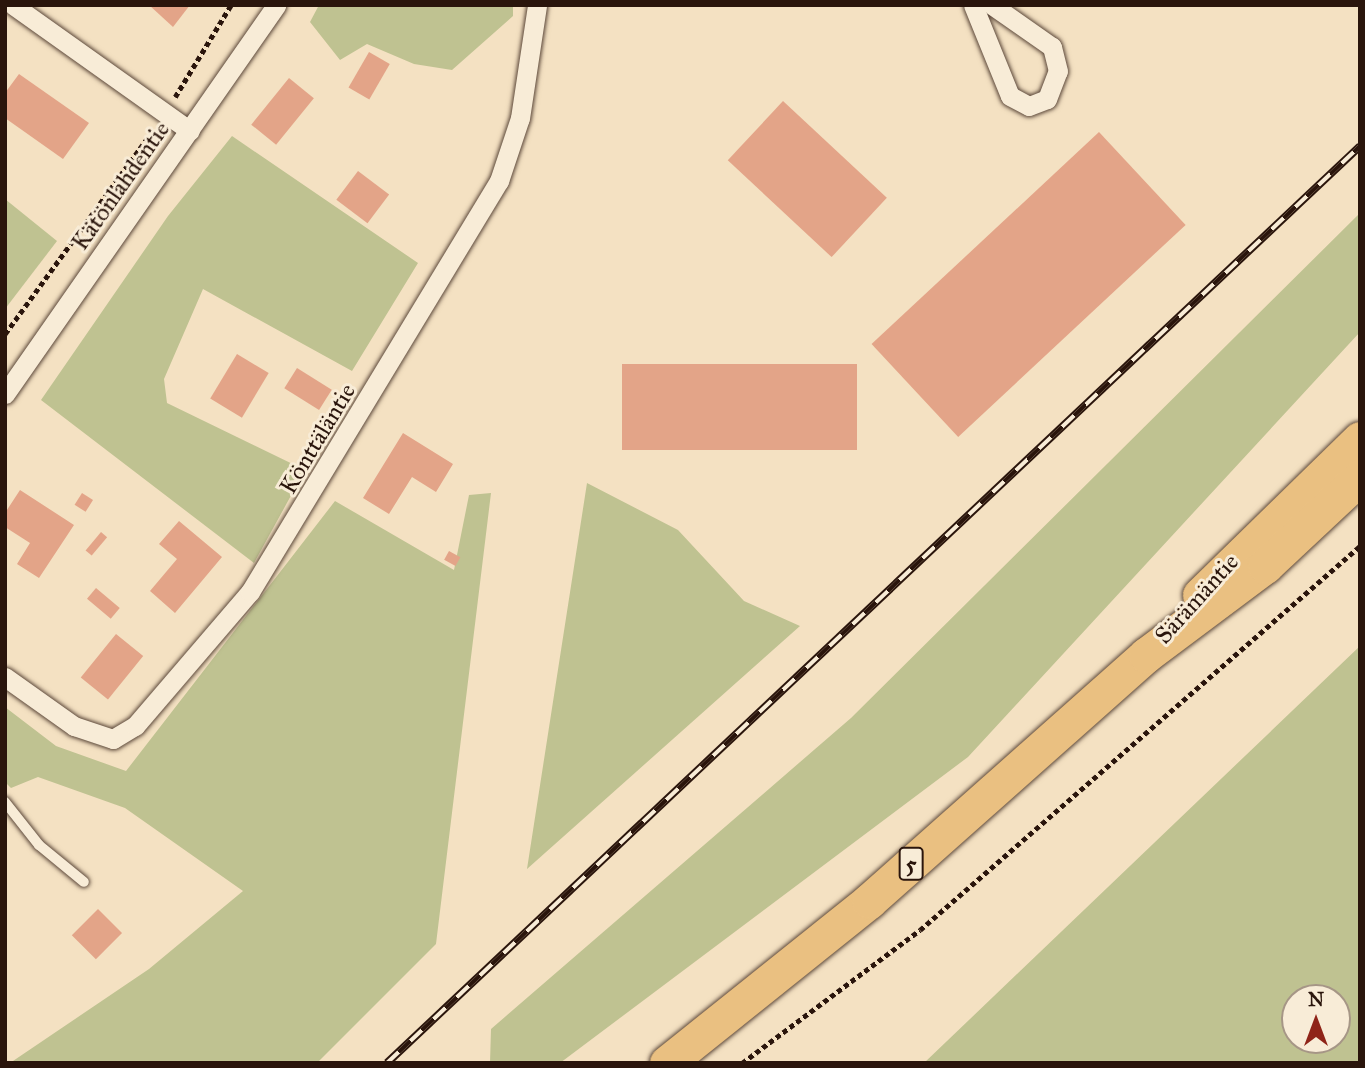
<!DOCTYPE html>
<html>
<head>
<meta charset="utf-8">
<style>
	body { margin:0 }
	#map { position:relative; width:1365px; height:1068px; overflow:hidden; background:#f4e1c2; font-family:"IM FELL Great Primer",serif }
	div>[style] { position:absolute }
	.green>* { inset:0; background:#bfc291 }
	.building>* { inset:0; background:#e3a488; transform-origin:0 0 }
	.path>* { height:4.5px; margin-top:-2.25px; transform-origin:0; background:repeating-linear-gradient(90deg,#2a150c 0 5px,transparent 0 8.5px) }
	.roads { filter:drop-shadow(0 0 2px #5c483a) drop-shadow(0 0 2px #5c483a) }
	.lane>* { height:10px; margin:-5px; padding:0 5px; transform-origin:5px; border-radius:5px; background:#f8ecd7 }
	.street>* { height:19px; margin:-9.5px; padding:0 9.5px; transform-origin:9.5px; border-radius:9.5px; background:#f8ecd7 }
	.highway>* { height:35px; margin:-17.5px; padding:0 17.5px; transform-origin:17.5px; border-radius:17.5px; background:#eac081 }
	.rail>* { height:8px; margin-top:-4px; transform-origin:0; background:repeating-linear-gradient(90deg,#f8ecd7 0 16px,#2a150c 0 32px); box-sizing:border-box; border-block:2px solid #2a150c }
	span { translate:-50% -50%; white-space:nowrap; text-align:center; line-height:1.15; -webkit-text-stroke:6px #f8ecd7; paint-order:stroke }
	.shield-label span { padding:2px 5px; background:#f8ecd7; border:2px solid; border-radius:5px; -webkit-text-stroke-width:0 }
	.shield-label { font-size:23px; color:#2a150c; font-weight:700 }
	.street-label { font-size:24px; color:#2a150c }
	.frame { position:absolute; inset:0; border:7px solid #2a150c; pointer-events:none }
	.north { position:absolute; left:1281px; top:984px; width:70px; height:70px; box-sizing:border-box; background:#f8ecd7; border:2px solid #a69686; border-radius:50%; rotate:0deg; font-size:19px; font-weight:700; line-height:28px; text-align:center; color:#2a150c }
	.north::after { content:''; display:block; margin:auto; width:24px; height:32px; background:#8f2418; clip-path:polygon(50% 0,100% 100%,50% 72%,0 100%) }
</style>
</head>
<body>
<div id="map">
	<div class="green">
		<div style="clip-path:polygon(319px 5px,513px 5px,513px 16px,452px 70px,414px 64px,367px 44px,340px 60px,310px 22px)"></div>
		<div style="clip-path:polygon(232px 136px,418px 263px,352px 371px,203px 289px,164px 379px,167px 403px,305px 470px,254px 563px,41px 400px,168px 216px)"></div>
		<div style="clip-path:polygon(5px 199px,57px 241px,5px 309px)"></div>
		<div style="clip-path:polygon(1360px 213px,1360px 332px,968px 757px,560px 1063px,490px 1063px,491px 1029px,851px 718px)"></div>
		<div style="clip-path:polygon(587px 483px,678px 530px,744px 601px,800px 626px,527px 869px)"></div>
		<div style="clip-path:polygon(491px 493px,436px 944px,317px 1063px,10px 1063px,149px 969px,243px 891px,125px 808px,38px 777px,11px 788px,5px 782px,5px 707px,56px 746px,126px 771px,335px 501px,454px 570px,469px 495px)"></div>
		<div style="clip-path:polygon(evenodd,1360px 646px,1360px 1063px,924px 1063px,1360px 646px,1337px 998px,1337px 1040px,1295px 1040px,1295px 998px,1337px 998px)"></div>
	</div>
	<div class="building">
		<div style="clip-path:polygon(149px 5px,190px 5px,173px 27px)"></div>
		<div style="left:369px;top:52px;width:24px;height:41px;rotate:30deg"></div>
		<div style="clip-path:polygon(19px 74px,89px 123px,63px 159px,5px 118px,5px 93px)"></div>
		<div style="left:289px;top:78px;width:32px;height:60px;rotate:39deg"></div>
		<div style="left:783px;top:101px;width:142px;height:81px;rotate:43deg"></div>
		<div style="left:1099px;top:132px;width:127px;height:311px;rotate:47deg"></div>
		<div style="left:358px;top:171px;width:39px;height:36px;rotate:37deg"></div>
		<div style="left:237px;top:354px;width:37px;height:52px;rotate:31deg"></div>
		<div style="left:622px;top:364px;width:235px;height:86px"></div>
		<div style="left:297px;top:368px;width:41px;height:24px;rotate:32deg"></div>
		<div style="clip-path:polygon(403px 433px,453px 464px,436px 492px,412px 477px,389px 514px,363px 498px)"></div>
		<div style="clip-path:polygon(20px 490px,74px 525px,39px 578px,17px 564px,30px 543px,5px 527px,5px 513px)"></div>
		<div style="left:82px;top:493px;width:13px;height:14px;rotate:32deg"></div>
		<div style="clip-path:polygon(179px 521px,222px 557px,175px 613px,150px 591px,177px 559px,159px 544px)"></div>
		<div style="left:101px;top:532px;width:8px;height:24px;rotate:40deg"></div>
		<div style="left:449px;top:551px;width:13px;height:10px;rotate:29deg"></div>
		<div style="left:96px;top:588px;width:31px;height:14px;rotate:40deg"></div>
		<div style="left:116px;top:634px;width:35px;height:56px;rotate:39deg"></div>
		<div style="left:98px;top:909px;width:34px;height:37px;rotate:45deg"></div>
	</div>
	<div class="path">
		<div style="left:175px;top:97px;width:108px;rotate:-58.7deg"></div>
		<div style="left:5px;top:334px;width:252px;rotate:-54deg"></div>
		<div style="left:742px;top:1063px;width:222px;rotate:-36.8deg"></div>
		<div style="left:920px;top:930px;width:584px;rotate:-41.11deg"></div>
	</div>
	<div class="roads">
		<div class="lane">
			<div style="left:5px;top:802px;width:55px;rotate:51.7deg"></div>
			<div style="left:39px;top:845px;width:58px;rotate:39.4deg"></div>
		</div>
		<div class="street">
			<div style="left:13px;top:5px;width:217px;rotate:35.4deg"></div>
			<div style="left:973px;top:5px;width:98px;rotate:67.9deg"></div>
			<div style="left:1010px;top:96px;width:21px;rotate:28deg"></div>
			<div style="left:1029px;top:106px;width:19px;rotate:-21deg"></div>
			<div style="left:1047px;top:99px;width:30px;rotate:-69deg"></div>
			<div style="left:1058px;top:71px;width:25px;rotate:-104deg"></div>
			<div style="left:1052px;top:47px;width:73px;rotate:-145deg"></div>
			<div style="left:5px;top:394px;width:474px;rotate:-55.1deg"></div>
			<div style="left:5px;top:677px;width:85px;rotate:35.4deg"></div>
			<div style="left:74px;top:726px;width:41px;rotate:18.4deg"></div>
			<div style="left:113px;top:739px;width:26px;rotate:-31deg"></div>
			<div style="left:135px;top:726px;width:177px;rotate:-49.4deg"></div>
			<div style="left:250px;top:592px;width:481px;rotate:-58.8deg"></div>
			<div style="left:499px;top:181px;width:66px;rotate:-71.6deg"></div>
			<div style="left:520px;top:118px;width:114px;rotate:-81.4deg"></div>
		</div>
		<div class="highway">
			<div style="left:1200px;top:595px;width:223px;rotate:-44.3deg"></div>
			<div style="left:667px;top:1063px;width:259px;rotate:-38.7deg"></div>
			<div style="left:869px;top:901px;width:370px;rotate:-41.6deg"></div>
			<div style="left:1146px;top:655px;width:149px;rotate:-36.8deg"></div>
			<div style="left:1265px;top:566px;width:130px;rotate:-43.1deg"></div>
		</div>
	</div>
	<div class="rail">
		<div style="left:387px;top:1063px;width:1337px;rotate:-43.3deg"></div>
	</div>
	<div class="shield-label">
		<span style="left:911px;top:864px">5</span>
	</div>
	<div class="street-label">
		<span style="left:121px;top:186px;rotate:-55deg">Kätönlahdentie</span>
		<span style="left:318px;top:439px;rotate:-59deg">Könttäläntie</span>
		<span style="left:1197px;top:599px;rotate:-48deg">Särämäntie</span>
	</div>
	<div class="frame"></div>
	<div class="north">N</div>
</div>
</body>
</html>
